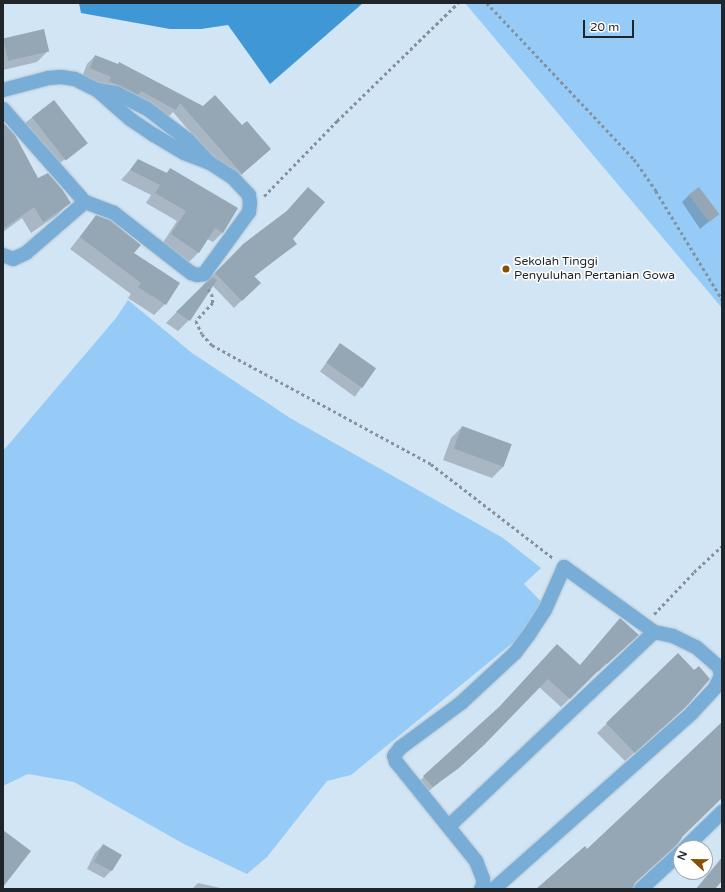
<!DOCTYPE html>
<html>
<head>
<meta charset="utf-8">
<style>
	body { margin:0 }
	#map { position:relative; width:725px; height:892px; overflow:hidden; background:#d2e5f4; font-family:"Varela Round",sans-serif }
	div>[style] { position:absolute }
	.green>* { inset:0; background:#95cbf6 }
	.water>* { inset:0; background:#4097d5 }
	.shadow>* { inset:0; background:#0003; transform-origin:0 0 }
	.building>* { inset:0; background:#95a7b5; transform-origin:0 0 }
	.path>* { height:2.5px; margin-top:-1.25px; transform-origin:0; background:repeating-linear-gradient(90deg,#85929e 0 3px,transparent 0 6px) }
	.roads { filter:drop-shadow(0 0 1px #b2c2d0) drop-shadow(0 0 1px #b2c2d0) }
	.street>* { height:14px; margin:-7px; padding:0 7px; transform-origin:7px; border-radius:7px; background:#78add7 }
	.dots>* { width:11px; height:11px; translate:-50% -50%; box-sizing:border-box; border:2px solid #fff; border-radius:50% }
	span { translate:-50% -50%; white-space:nowrap; text-align:center; line-height:1.15; -webkit-text-stroke:3px #fff; paint-order:stroke }
	.poi-label { font-size:12px; color:#1e252b }
	.left { translate:0 -50%; text-align:left }
	.frame { position:absolute; inset:0; border:4px solid #1e252b; pointer-events:none }
	.north { position:absolute; left:673px; top:840px; width:40px; height:40px; box-sizing:border-box; background:#fff; border:1px solid #a5a8aa; border-radius:50%; rotate:292deg; font-size:11px; font-weight:700; line-height:16px; text-align:center; color:#1e252b }
	.north::after { content:''; display:block; margin:auto; width:14px; height:18px; background:#884f05; clip-path:polygon(50% 0,100% 100%,50% 72%,0 100%) }
	.scale { position:absolute; left:583px; top:20px; width:51px; height:18px; box-sizing:border-box; border:2px solid #1e252b; border-top:0; padding-left:5px; font-size:12px; line-height:14px; white-space:nowrap; color:#1e252b; -webkit-text-stroke:3px #fff; paint-order:stroke }
</style>
</head>
<body>
<div id="map">
	<div class="green">
		<div style="clip-path:polygon(465px 3px,722px 3px,722px 308px)"></div>
		<div style="clip-path:polygon(128px 300px,192px 353px,290px 418px,503px 538px,541px 568px,524px 584px,548px 609px,515px 641px,351px 775px,327px 781px,267px 857px,247px 874px,184px 844px,74px 782px,28px 774px,3px 786px,3px 451px,116px 318px)"></div>
	</div>
	<div class="water">
		<div style="clip-path:polygon(79px 3px,363px 3px,270px 84px,228px 25px,201px 29px,170px 29px,81px 13px)"></div>
	</div>
	<div class="shadow">
		<div style="clip-path:polygon(3px 40px,48px 51px,37px 62px,3px 70px)"></div>
		<div style="clip-path:polygon(95px 56px,270px 149px,233px 182px,173px 112px,167px 118px,82px 77px,87px 64px)"></div>
		<div style="left:54px;top:101px;width:53px;height:43px;rotate:53deg"></div>
		<div style="clip-path:polygon(3px 136px,38px 180px,69px 203px,57px 215px,31px 233px,22px 218px,3px 232px)"></div>
		<div style="clip-path:polygon(138px 161px,165px 174px,171px 169px,237px 209px,222px 233px,213px 242px,207px 239px,199px 252px,189px 262px,162px 244px,177px 221px,146px 203px,151px 195px,121px 180px)"></div>
		<div style="clip-path:polygon(301px 195px,292px 239px,295px 244px,254px 277px,259px 283px,234px 308px,212px 285px,189px 320px,178px 331px,166px 323px,242px 245px,285px 213px)"></div>
		<div style="clip-path:polygon(689px 195px,718px 214px,700px 229px,682px 202px)"></div>
		<div style="clip-path:polygon(96px 216px,133px 253px,165px 304px,154px 315px,128px 298px,131px 294px,70px 249px)"></div>
		<div style="left:340px;top:344px;width:43px;height:34px;rotate:36deg"></div>
		<div style="clip-path:polygon(462px 427px,511px 445px,503px 467px,492px 478px,443px 460px,451px 438px)"></div>
		<div style="clip-path:polygon(629px 643px,598px 672px,597px 671px,561px 707px,539px 687px,474px 753px,424px 795px,415px 785px,497px 711px,549px 654px,580px 666px)"></div>
		<div style="clip-path:polygon(678px 655px,694px 671px,709px 679px,675px 716px,625px 761px,597px 733px)"></div>
		<div style="clip-path:polygon(103px 845px,112px 870px,104px 878px,87px 869px,95px 853px)"></div>
		<div style="clip-path:polygon(722px 857px,722px 879px,714px 889px,696px 889px)"></div>
		<div style="clip-path:polygon(198px 883px,225px 889px,192px 889px)"></div>
	</div>
	<div class="building">
		<div style="left:44px;top:29px;width:23px;height:42px;rotate:77deg"></div>
		<div style="clip-path:polygon(95px 55px,118px 64px,119px 62px,203px 106px,215px 95px,242px 125px,247px 121px,271px 149px,242px 174px,180px 103px,176px 110px,141px 91px,138px 95px,109px 81px,111px 77px,90px 68px)"></div>
		<div style="left:54px;top:100px;width:55px;height:28px;rotate:52deg"></div>
		<div style="clip-path:polygon(3px 122px,15px 135px,38px 178px,48px 173px,62px 189px,71px 203px,43px 222px,34px 207px,3px 229px)"></div>
		<div style="clip-path:polygon(138px 159px,167px 173px,170px 168px,238px 208px,223px 233px,215px 228px,199px 253px,171px 234px,186px 211px,155px 193px,160px 185px,130px 170px)"></div>
		<div style="clip-path:polygon(308px 187px,325px 202px,293px 239px,297px 244px,254px 276px,261px 283px,242px 301px,215px 273px,243px 245px,242px 245px,288px 210px)"></div>
		<div style="left:699px;top:187px;width:34px;height:13px;rotate:53deg"></div>
		<div style="clip-path:polygon(96px 215px,110px 220px,141px 245px,134px 253px,180px 283px,166px 305px,138px 287px,141px 283px,80px 237px)"></div>
		<div style="clip-path:polygon(212px 277px,217px 280px,190px 321px,176px 312px)"></div>
		<div style="left:340px;top:343px;width:44px;height:24px;rotate:35deg"></div>
		<div style="left:462px;top:426px;width:53px;height:24px;rotate:20deg"></div>
		<div style="clip-path:polygon(620px 618px,639px 635px,607px 664px,606px 663px,570px 699px,548px 679px,484px 745px,459px 768px,433px 787px,423px 776px,500px 706px,557px 644px,580px 665px)"></div>
		<div style="clip-path:polygon(678px 653px,694px 670px,699px 666px,710px 679px,686px 707px,635px 753px,606px 723px)"></div>
		<div style="clip-path:polygon(722px 722px,722px 798px,683px 836px,677px 845px,635px 883px,633px 889px,536px 889px,585px 846px,587px 849px)"></div>
		<div style="clip-path:polygon(3px 830px,31px 851px,3px 887px)"></div>
		<div style="clip-path:polygon(103px 844px,122px 855px,112px 871px,94px 862px)"></div>
		<div style="clip-path:polygon(722px 858px,722px 881px,715px 889px,696px 889px)"></div>
	</div>
	<div class="path">
		<div style="left:487px;top:3px;width:214px;rotate:46.7deg"></div>
		<div style="left:634px;top:159px;width:39px;rotate:55deg"></div>
		<div style="left:656px;top:191px;width:127px;rotate:58.6deg"></div>
		<div style="left:264px;top:196px;width:105px;rotate:-45.8deg"></div>
		<div style="left:337px;top:121px;width:169px;rotate:-44.3deg"></div>
		<div style="left:208px;top:289px;width:6px;rotate:51deg"></div>
		<div style="left:212px;top:294px;width:9px;rotate:84deg"></div>
		<div style="left:213px;top:303px;width:25px;rotate:133deg"></div>
		<div style="left:196px;top:321px;width:14px;rotate:65deg"></div>
		<div style="left:202px;top:334px;width:15px;rotate:48deg"></div>
		<div style="left:212px;top:345px;width:249px;rotate:28.5deg"></div>
		<div style="left:431px;top:464px;width:154px;rotate:37.6deg"></div>
		<div style="left:654px;top:614px;width:58px;rotate:-46.4deg"></div>
		<div style="left:694px;top:572px;width:38px;rotate:-43deg"></div>
	</div>
	<div class="roads">
		<div class="street">
			<div style="left:3px;top:90px;width:47px;rotate:-14.9deg"></div>
			<div style="left:48px;top:78px;width:13px;rotate:-4deg"></div>
			<div style="left:61px;top:77px;width:14px;rotate:8deg"></div>
			<div style="left:75px;top:79px;width:25px;rotate:27deg"></div>
			<div style="left:97px;top:90px;width:44px;rotate:41.3deg"></div>
			<div style="left:130px;top:119px;width:29px;rotate:34deg"></div>
			<div style="left:154px;top:135px;width:35px;rotate:31deg"></div>
			<div style="left:184px;top:153px;width:28px;rotate:21deg"></div>
			<div style="left:210px;top:163px;width:27px;rotate:33deg"></div>
			<div style="left:233px;top:178px;width:23px;rotate:47deg"></div>
			<div style="left:249px;top:195px;width:8px;rotate:83deg"></div>
			<div style="left:250px;top:203px;width:9px;rotate:96deg"></div>
			<div style="left:249px;top:212px;width:77px;rotate:126deg"></div>
			<div style="left:204px;top:274px;width:7px;rotate:172deg"></div>
			<div style="left:197px;top:275px;width:6px;rotate:-162deg"></div>
			<div style="left:191px;top:273px;width:98px;rotate:-142.1deg"></div>
			<div style="left:114px;top:213px;width:31px;rotate:-159deg"></div>
			<div style="left:85px;top:202px;width:78px;rotate:139.2deg"></div>
			<div style="left:26px;top:253px;width:14px;rotate:155deg"></div>
			<div style="left:13px;top:259px;width:11px;rotate:-158deg"></div>
			<div style="left:97px;top:90px;width:19px;rotate:9deg"></div>
			<div style="left:116px;top:93px;width:34px;rotate:27deg"></div>
			<div style="left:146px;top:108px;width:53px;rotate:37.3deg"></div>
			<div style="left:188px;top:140px;width:26px;rotate:47deg"></div>
			<div style="left:3px;top:109px;width:124px;rotate:48.6deg"></div>
			<div style="left:449px;top:826px;width:282px;rotate:-43.4deg"></div>
			<div style="left:685px;top:848px;width:52px;rotate:-44.2deg"></div>
			<div style="left:481px;top:889px;width:4px;rotate:-56deg"></div>
			<div style="left:483px;top:886px;width:7px;rotate:-90deg"></div>
			<div style="left:483px;top:879px;width:19px;rotate:-111deg"></div>
			<div style="left:476px;top:861px;width:127px;rotate:-128.9deg"></div>
			<div style="left:396px;top:762px;width:6px;rotate:-108deg"></div>
			<div style="left:394px;top:756px;width:10px;rotate:-53deg"></div>
			<div style="left:400px;top:748px;width:76px;rotate:-36.4deg"></div>
			<div style="left:461px;top:703px;width:74px;rotate:-42.8deg"></div>
			<div style="left:515px;top:653px;width:21px;rotate:-53deg"></div>
			<div style="left:528px;top:636px;width:31px;rotate:-57deg"></div>
			<div style="left:545px;top:610px;width:47px;rotate:-66.2deg"></div>
			<div style="left:564px;top:567px;width:111px;rotate:35.8deg"></div>
			<div style="left:654px;top:632px;width:19px;rotate:12deg"></div>
			<div style="left:673px;top:636px;width:25px;rotate:26deg"></div>
			<div style="left:696px;top:647px;width:30px;rotate:41deg"></div>
			<div style="left:719px;top:667px;width:9px;rotate:77deg"></div>
			<div style="left:721px;top:676px;width:13px;rotate:117deg"></div>
			<div style="left:715px;top:688px;width:34px;rotate:133deg"></div>
			<div style="left:692px;top:713px;width:265px;rotate:138.4deg"></div>
			<div style="left:641px;top:889px;width:54px;rotate:-42.8deg"></div>
		</div>
	</div>
	<div class="dots">
		<div style="left:506px;top:269px;background:#884f05"></div>
	</div>
	<div class="poi-label">
		<span class="left" style="left:514px;top:269px">Sekolah Tinggi<br>Penyuluhan Pertanian Gowa</span>
	</div>
	<div class="frame"></div>
	<div class="north">N</div>
	<div class="scale">20 m</div>
</div>
</body>
</html>
